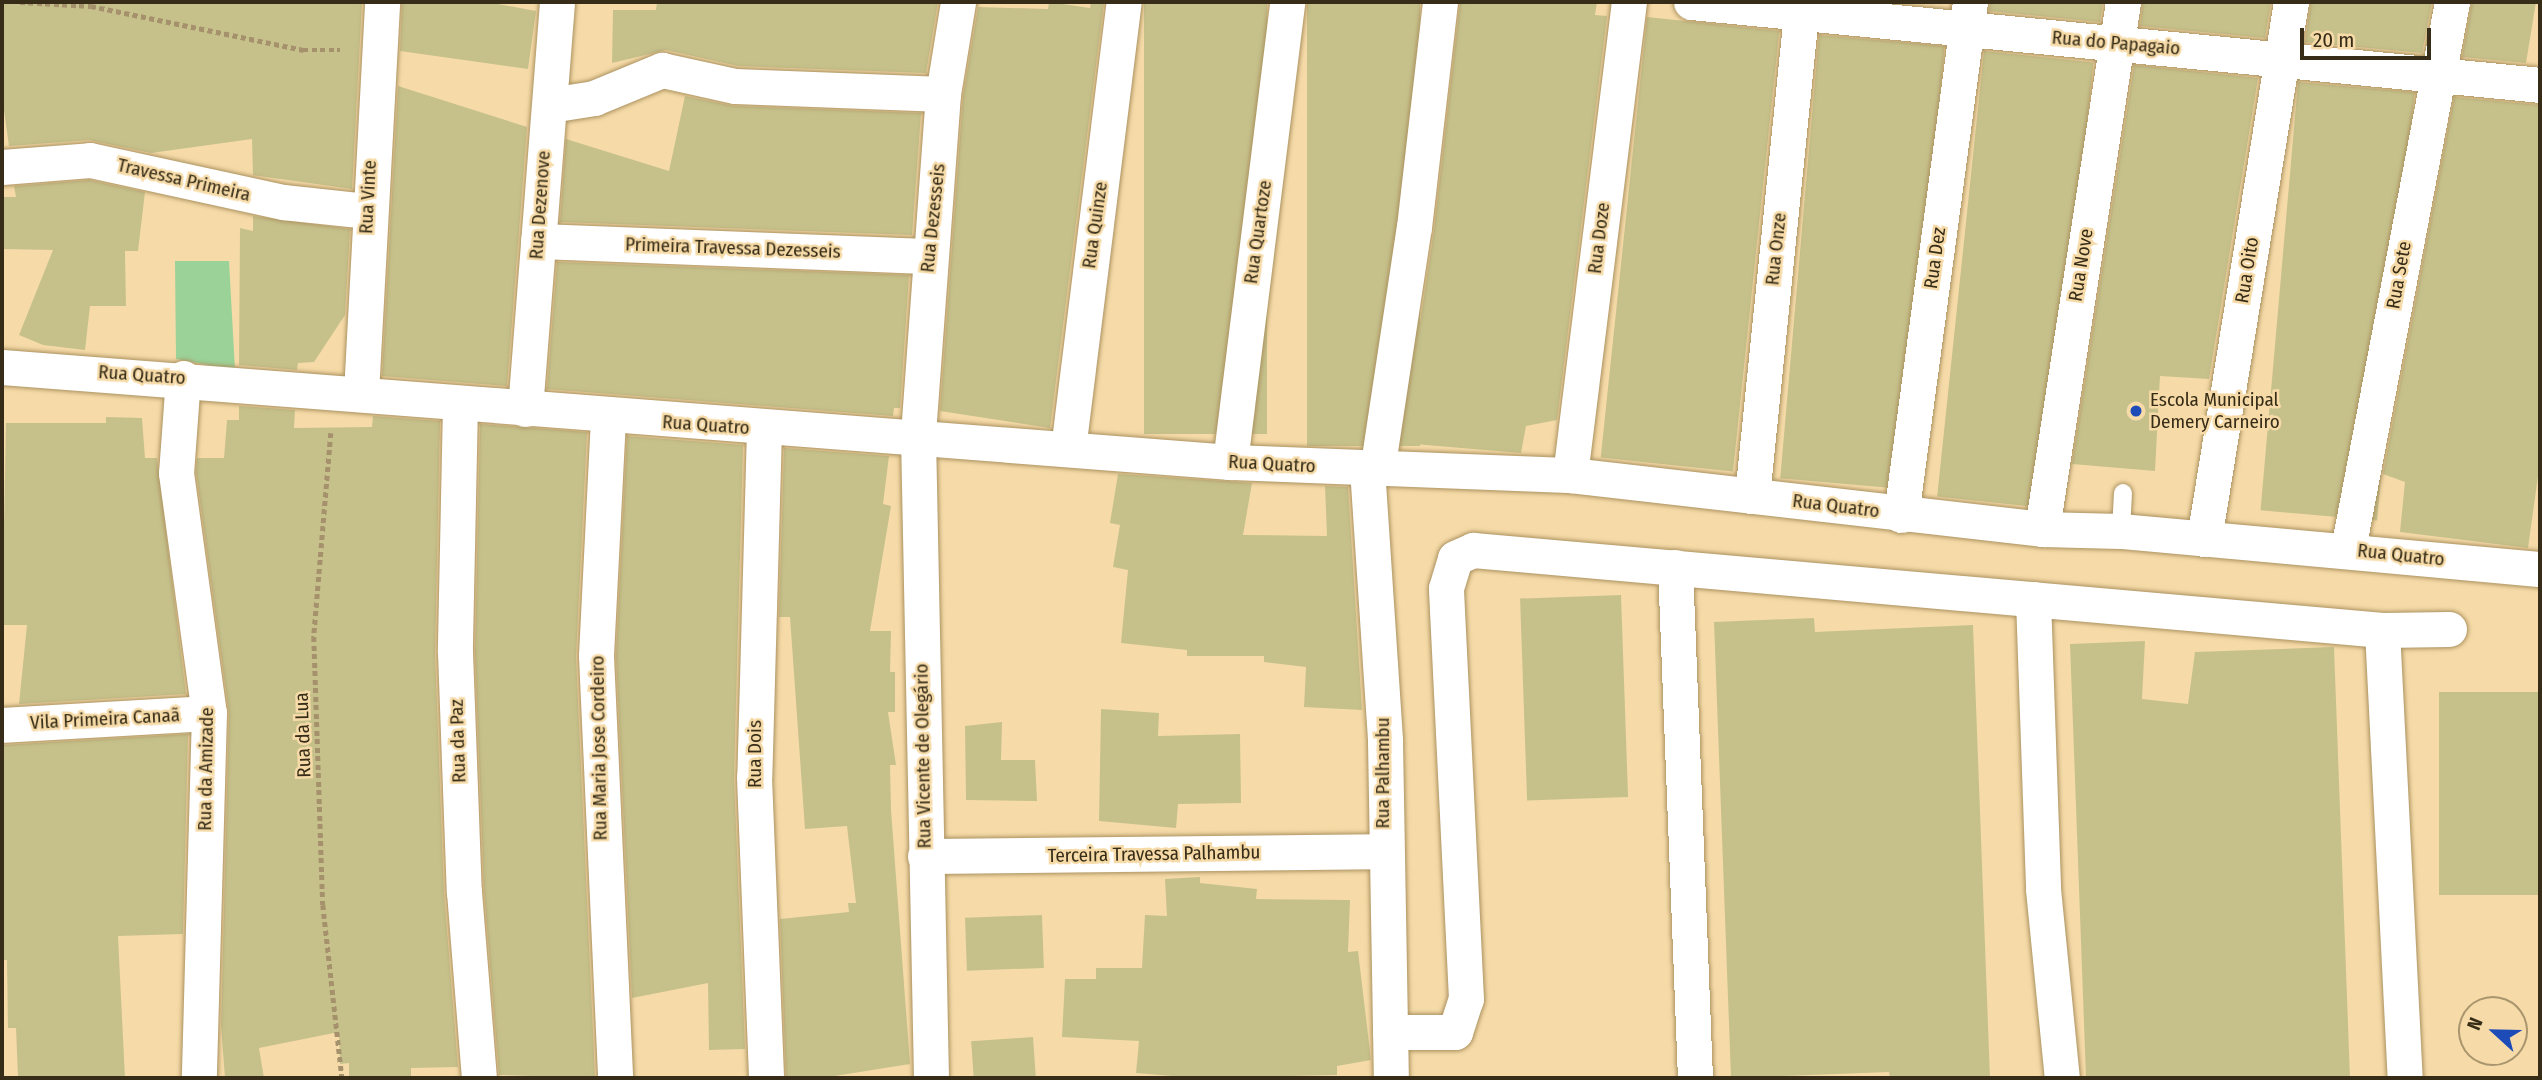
<!DOCTYPE html>
<html>
<head>
<meta charset="utf-8">
<style>
	body { margin:0 }
	#map { position:relative; width:2542px; height:1080px; overflow:hidden; background:#f6dba8; font-family:"Fira Sans Condensed",sans-serif }
	div>[style] { position:absolute }
	.green>* { inset:0; background:#9bd298 }
	.building>* { inset:0; background:#c6c18b; transform-origin:0 0 }
	.path>* { height:4.5px; margin-top:-2.25px; transform-origin:0; background:repeating-linear-gradient(90deg,#a5916b 0 5px,transparent 0 8.5px) }
	.roads { filter:drop-shadow(0 0 2px #ab9260) drop-shadow(0 0 2px #ab9260) }
	.service>* { height:18px; margin:-9px; padding:0 9px; transform-origin:9px; border-radius:9px; background:#fff }
	.minor>* { height:35px; margin:-17.5px; padding:0 17.5px; transform-origin:17.5px; border-radius:17.5px; background:#fff }
	.dots>* { width:19px; height:19px; translate:-50% -50%; box-sizing:border-box; border:4px solid #f6dba8; border-radius:50% }
	span { translate:-50% -50%; white-space:nowrap; text-align:center; line-height:1.15; -webkit-text-stroke:5px #f6dba8; paint-order:stroke }
	.street-label { font-size:19px; color:#362c17 }
	.poi-label { font-size:19px; color:#362c17 }
	.left { translate:0 -50%; text-align:left }
	.frame { position:absolute; inset:0; border:4px solid #362c17; pointer-events:none }
	.north { position:absolute; left:2458px; top:996px; width:70px; height:70px; box-sizing:border-box; background:#f6dba8; border:2px solid #a9956e; border-radius:50%; rotate:292deg; font-size:19px; font-weight:700; line-height:28px; text-align:center; color:#362c17 }
	.north::after { content:''; display:block; margin:auto; width:24px; height:32px; background:#1d4bb8; clip-path:polygon(50% 0,100% 100%,50% 72%,0 100%) }
	.scale { position:absolute; left:2300px; top:28px; width:131px; height:32px; box-sizing:border-box; border:4px solid #362c17; border-top:0; padding-left:9px; font-size:21px; line-height:24px; white-space:nowrap; color:#362c17; -webkit-text-stroke:5px #f6dba8; paint-order:stroke }
</style>
</head>
<body>
<div id="map">
	<div class="green">
		<div style="clip-path:polygon(175px 261px,229px 261px,235px 370px,176px 359px)"></div>
	</div>
	<div class="building">
		<div style="clip-path:polygon(2px 2px,362px 2px,352px 189px,253px 175px,252px 139px,151px 153px,89px 140px,9px 146px,2px 96px)"></div>
		<div style="clip-path:polygon(402px 2px,487px 2px,536px 11px,528px 69px,400px 51px)"></div>
		<div style="clip-path:polygon(657px 2px,938px 2px,926px 73px,738px 66px,666px 50px,612px 63px,613px 10px,656px 10px)"></div>
		<div style="clip-path:polygon(1049px 2px,1090px 8px,1091px 2px,1104px 2px,1050px 428px,940px 411px,963px 96px,978px 7px,1048px 9px)"></div>
		<div style="left:1144px;top:2px;width:123px;height:432px"></div>
		<div style="left:1307px;top:2px;width:113px;height:444px"></div>
		<div style="clip-path:polygon(1460px 2px,1597px 2px,1595px 15px,1607px 16px,1557px 420px,1526px 426px,1521px 453px,1402px 443px,1434px 230px)"></div>
		<div style="clip-path:polygon(1990px 2px,2103px 2px,2100px 22px,1989px 11px)"></div>
		<div style="clip-path:polygon(2143px 2px,2271px 2px,2265px 38px,2140px 26px)"></div>
		<div style="clip-path:polygon(2311px 2px,2432px 2px,2422px 53px,2305px 42px)"></div>
		<div style="clip-path:polygon(2472px 2px,2536px 2px,2526px 63px,2462px 57px)"></div>
		<div style="left:1647px;top:17px;width:133px;height:443px;rotate:6deg"></div>
		<div style="left:1819px;top:35px;width:126px;height:445px;rotate:5deg"></div>
		<div style="left:1984px;top:51px;width:110px;height:448px;rotate:6deg"></div>
		<div style="clip-path:polygon(2134px 65px,2258px 78px,2209px 379px,2160px 376px,2155px 471px,2072px 464px)"></div>
		<div style="left:2298px;top:82px;width:117px;height:430px;rotate:5deg"></div>
		<div style="clip-path:polygon(398px 86px,527px 127px,507px 386px,382px 376px)"></div>
		<div style="clip-path:polygon(685px 96px,734px 106px,921px 113px,912px 235px,560px 222px,566px 139px,669px 171px)"></div>
		<div style="clip-path:polygon(2454px 97px,2540px 105px,2540px 462px,2528px 548px,2400px 532px,2405px 482px,2383px 474px)"></div>
		<div style="clip-path:polygon(89px 180px,145px 192px,138px 251px,125px 251px,126px 306px,90px 306px,85px 350px,43px 345px,19px 335px,53px 250px,2px 249px,2px 197px,16px 197px,14px 186px)"></div>
		<div style="clip-path:polygon(253px 216px,350px 229px,345px 315px,314px 362px,298px 363px,297px 370px,239px 365px,240px 228px,253px 231px)"></div>
		<div style="clip-path:polygon(557px 262px,909px 275px,900px 408px,894px 408px,893px 416px,547px 389px)"></div>
		<div style="clip-path:polygon(239px 406px,295px 410px,294px 428px,372px 427px,373px 416px,440px 421px,435px 653px,444px 893px,458px 1067px,411px 1068px,411px 1078px,349px 1078px,349px 1063px,340px 1064px,339px 1032px,259px 1048px,264px 1078px,225px 1078px,221px 1025px,229px 713px,196px 472px,197px 458px,224px 458px,227px 420px,239px 420px)"></div>
		<div style="clip-path:polygon(106px 417px,142px 418px,145px 458px,157px 458px,186px 694px,19px 704px,27px 625px,2px 625px,6px 423px,106px 423px)"></div>
		<div style="clip-path:polygon(480px 424px,587px 432px,576px 657px,595px 1078px,499px 1075px,484px 891px,475px 652px)"></div>
		<div style="clip-path:polygon(627px 436px,743px 445px,734px 777px,745px 1049px,709px 1050px,708px 983px,632px 998px,616px 656px)"></div>
		<div style="clip-path:polygon(784px 448px,889px 456px,883px 504px,891px 506px,870px 631px,891px 631px,890px 672px,895px 672px,895px 712px,888px 712px,896px 765px,890px 765px,891px 810px,910px 1064px,822px 1078px,786px 1078px,780px 919px,849px 912px,848px 903px,856px 903px,847px 826px,805px 829px,790px 617px,779px 617px)"></div>
		<div style="clip-path:polygon(1118px 474px,1252px 483px,1243px 535px,1327px 536px,1325px 486px,1348px 487px,1362px 710px,1304px 707px,1306px 667px,1264px 662px,1264px 656px,1187px 656px,1187px 650px,1121px 643px,1128px 570px,1113px 567px,1120px 525px,1110px 523px)"></div>
		<div style="left:1621px;top:595px;width:202px;height:101px;rotate:88deg"></div>
		<div style="clip-path:polygon(1814px 618px,1815px 632px,1973px 625px,1990px 1078px,1890px 1078px,1889px 1072px,1731px 1078px,1714px 622px)"></div>
		<div style="clip-path:polygon(2145px 641px,2142px 699px,2188px 704px,2195px 652px,2334px 647px,2350px 1078px,2086px 1078px,2070px 644px)"></div>
		<div style="left:2539px;top:692px;width:203px;height:100px;rotate:90deg"></div>
		<div style="clip-path:polygon(1101px 709px,1159px 713px,1158px 736px,1240px 734px,1241px 803px,1178px 804px,1176px 828px,1099px 821px)"></div>
		<div style="clip-path:polygon(1002px 722px,1001px 760px,1035px 760px,1037px 801px,966px 800px,965px 726px)"></div>
		<div style="clip-path:polygon(188px 734px,183px 934px,118px 936px,125px 1078px,18px 1078px,16px 1028px,8px 1028px,7px 960px,2px 960px,2px 745px)"></div>
		<div style="clip-path:polygon(1200px 877px,1200px 883px,1257px 889px,1256px 899px,1350px 900px,1348px 952px,1358px 951px,1371px 1060px,1337px 1066px,1337px 1075px,1196px 1078px,1136px 1073px,1139px 1041px,1062px 1037px,1065px 979px,1096px 979px,1096px 968px,1142px 968px,1145px 915px,1167px 916px,1165px 879px)"></div>
		<div style="left:1042px;top:915px;width:53px;height:77px;rotate:88deg"></div>
		<div style="left:1033px;top:1037px;width:41px;height:62px;rotate:86deg"></div>
	</div>
	<div class="path">
		<div style="left:20px;top:2px;width:71px;rotate:3.2deg"></div>
		<div style="left:91px;top:6px;width:217px;rotate:11.7deg"></div>
		<div style="left:303px;top:50px;width:37px"></div>
		<div style="left:331px;top:433px;width:205px;rotate:94.8deg"></div>
		<div style="left:314px;top:637px;width:268px;rotate:88.1deg"></div>
		<div style="left:323px;top:905px;width:174px;rotate:83.7deg"></div>
	</div>
	<div class="roads">
		<div class="service">
			<div style="left:2121px;top:531px;width:38px;rotate:-87deg"></div>
		</div>
		<div class="minor">
			<div style="left:1691px;top:2px;width:853px;rotate:5.58deg"></div>
			<div style="left:550px;top:105px;width:45px;rotate:-9deg"></div>
			<div style="left:594px;top:98px;width:74px;rotate:-22.4deg"></div>
			<div style="left:662px;top:70px;width:75px;rotate:12.4deg"></div>
			<div style="left:735px;top:86px;width:208px;rotate:2.2deg"></div>
			<div style="left:2px;top:167px;width:88px;rotate:-4.5deg"></div>
			<div style="left:90px;top:160px;width:198px;rotate:12.3deg"></div>
			<div style="left:283px;top:202px;width:84px;rotate:6.1deg"></div>
			<div style="left:538px;top:241px;width:390px;rotate:2.2deg"></div>
			<div style="left:2px;top:367px;width:1232px;rotate:4.42deg"></div>
			<div style="left:1230px;top:462px;width:340px;rotate:2.2deg"></div>
			<div style="left:1570px;top:475px;width:475px;rotate:6.5deg"></div>
			<div style="left:2042px;top:529px;width:79px;rotate:1.5deg"></div>
			<div style="left:2121px;top:531px;width:421px;rotate:5.2deg"></div>
			<div style="left:183px;top:378px;width:95px;rotate:94.2deg"></div>
			<div style="left:176px;top:473px;width:242px;rotate:82.2deg"></div>
			<div style="left:209px;top:713px;width:365px;rotate:91.6deg"></div>
			<div style="left:361px;top:393px;width:392px;rotate:-86.9deg"></div>
			<div style="left:460px;top:404px;width:248px;rotate:91.2deg"></div>
			<div style="left:455px;top:652px;width:240px;rotate:87.9deg"></div>
			<div style="left:464px;top:892px;width:187px;rotate:85.4deg"></div>
			<div style="left:525px;top:409px;width:408px;rotate:-85.5deg"></div>
			<div style="left:608px;top:418px;width:238px;rotate:92.9deg"></div>
			<div style="left:596px;top:656px;width:422px;rotate:87.4deg"></div>
			<div style="left:764px;top:429px;width:348px;rotate:91.6deg"></div>
			<div style="left:754px;top:777px;width:301px;rotate:87.7deg"></div>
			<div style="left:1068px;top:449px;width:450px;rotate:-82.9deg"></div>
			<div style="left:1230px;top:462px;width:464px;rotate:-82.9deg"></div>
			<div style="left:1378px;top:464px;width:240px;rotate:-81.4deg"></div>
			<div style="left:1414px;top:227px;width:226px;rotate:-83.4deg"></div>
			<div style="left:1367px;top:468px;width:274px;rotate:86.2deg"></div>
			<div style="left:1385px;top:741px;width:337px;rotate:89deg"></div>
			<div style="left:1570px;top:475px;width:477px;rotate:-82.9deg"></div>
			<div style="left:1752px;top:496px;width:497px;rotate:-84.2deg"></div>
			<div style="left:1901px;top:515px;width:518px;rotate:-82.34deg"></div>
			<div style="left:2042px;top:529px;width:533px;rotate:-81.26deg"></div>
			<div style="left:2204px;top:539px;width:544px;rotate:-80.8deg"></div>
			<div style="left:2348px;top:549px;width:557px;rotate:-79.23deg"></div>
			<div style="left:1675px;top:567px;width:511px;rotate:87.76deg"></div>
			<div style="left:2033px;top:599px;width:290px;rotate:88deg"></div>
			<div style="left:2043px;top:889px;width:190px;rotate:84.3deg"></div>
			<div style="left:2382px;top:630px;width:449px;rotate:87.1deg"></div>
			<div style="left:2px;top:725px;width:207px;rotate:-3.3deg"></div>
			<div style="left:925px;top:856px;width:458px;rotate:-0.6deg"></div>
			<div style="left:1390px;top:1032px;width:65px"></div>
			<div style="left:1455px;top:1032px;width:35px;rotate:-72deg"></div>
			<div style="left:1466px;top:999px;width:411px;rotate:-92.8deg"></div>
			<div style="left:1446px;top:588px;width:31px;rotate:-73deg"></div>
			<div style="left:1455px;top:558px;width:20px;rotate:-24deg"></div>
			<div style="left:1473px;top:550px;width:913px;rotate:5.03deg"></div>
			<div style="left:2382px;top:630px;width:67px;rotate:-0.9deg"></div>
			<div style="left:931px;top:1078px;width:644px;rotate:-91.16deg"></div>
			<div style="left:918px;top:434px;width:341px;rotate:-85.8deg"></div>
			<div style="left:943px;top:94px;width:93px;rotate:-80.7deg"></div>
		</div>
	</div>
	<div class="dots">
		<div style="left:2136px;top:411px;background:#1d4bb8"></div>
	</div>
	<div class="street-label">
		<span style="left:2116px;top:43px;rotate:5deg">Rua do Papagaio</span>
		<span style="left:184px;top:180px;rotate:13deg">Travessa Primeira</span>
		<span style="left:368px;top:197px;rotate:-87deg">Rua Vinte</span>
		<span style="left:540px;top:205px;rotate:-86deg">Rua Dezenove</span>
		<span style="left:933px;top:218px;rotate:-84deg">Rua Dezesseis</span>
		<span style="left:1095px;top:225px;rotate:-82deg">Rua Quinze</span>
		<span style="left:1258px;top:232px;rotate:-82deg">Rua Quartoze</span>
		<span style="left:1599px;top:238px;rotate:-83deg">Rua Doze</span>
		<span style="left:733px;top:248px;rotate:2deg">Primeira Travessa Dezesseis</span>
		<span style="left:1776px;top:249px;rotate:-84deg">Rua Onze</span>
		<span style="left:1935px;top:258px;rotate:-82deg">Rua Dez</span>
		<span style="left:2081px;top:265px;rotate:-81deg">Rua Nove</span>
		<span style="left:2247px;top:270px;rotate:-81deg">Rua Oito</span>
		<span style="left:2399px;top:275px;rotate:-80deg">Rua Sete</span>
		<span style="left:142px;top:375px;rotate:4deg">Rua Quatro</span>
		<span style="left:706px;top:425px;rotate:4deg">Rua Quatro</span>
		<span style="left:1272px;top:464px;rotate:3deg">Rua Quatro</span>
		<span style="left:1836px;top:506px;rotate:7deg">Rua Quatro</span>
		<span style="left:2401px;top:555px;rotate:6deg">Rua Quatro</span>
		<span style="left:105px;top:719px;rotate:-3deg">Vila Primeira Canaã</span>
		<span style="left:303px;top:735px;rotate:-92deg">Rua da Lua</span>
		<span style="left:458px;top:741px;rotate:-92deg">Rua da Paz</span>
		<span style="left:599px;top:748px;rotate:-91deg">Rua Maria Jose Cordeiro</span>
		<span style="left:755px;top:754px;rotate:-90deg">Rua Dois</span>
		<span style="left:923px;top:756px;rotate:-91deg">Rua Vicente de Olegário</span>
		<span style="left:206px;top:769px;rotate:-89deg">Rua da Amizade</span>
		<span style="left:1383px;top:773px;rotate:-90deg">Rua Palhambu</span>
		<span style="left:1154px;top:854px;rotate:-1deg">Terceira Travessa Palhambu</span>
	</div>
	<div class="poi-label">
		<span class="left" style="left:2150px;top:411px">Escola Municipal<br>Demery Carneiro</span>
	</div>
	<div class="frame"></div>
	<div class="north">N</div>
	<div class="scale">20 m</div>
</div>
</body>
</html>
